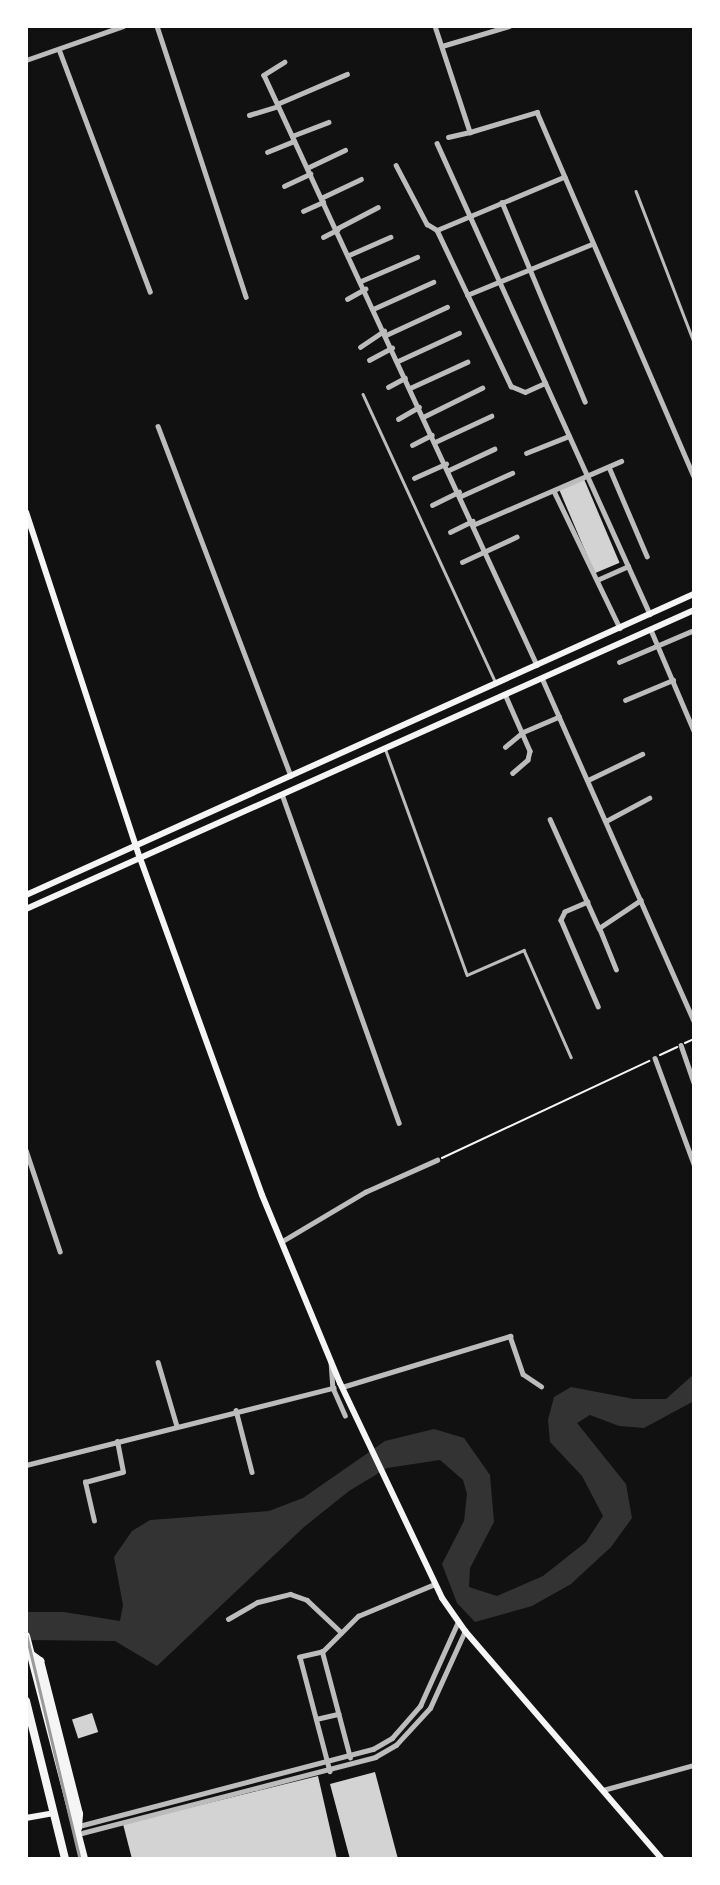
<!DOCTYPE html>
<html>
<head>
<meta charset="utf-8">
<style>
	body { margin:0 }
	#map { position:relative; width:720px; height:1885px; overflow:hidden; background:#111; font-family:Lato,sans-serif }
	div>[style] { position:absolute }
	.water>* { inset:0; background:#333 }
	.building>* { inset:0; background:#d3d3d3; transform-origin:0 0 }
	.path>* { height:2px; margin:-1px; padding:0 1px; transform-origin:1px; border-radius:1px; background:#f5f5f5 }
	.service>* { height:2.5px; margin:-1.25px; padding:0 1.25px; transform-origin:1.25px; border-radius:1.25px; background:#bcbcbc }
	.minor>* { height:4.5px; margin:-2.25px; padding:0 2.25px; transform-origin:2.25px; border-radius:2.25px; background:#bcbcbc }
	.secondary>* { height:6px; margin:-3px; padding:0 3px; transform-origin:3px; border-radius:3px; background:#f5f5f5 }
	.trunk>* { height:8px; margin:-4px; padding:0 4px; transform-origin:4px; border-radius:4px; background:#f5f5f5 }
	.rail>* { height:2.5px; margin:-1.25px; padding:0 1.25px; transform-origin:1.25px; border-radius:1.25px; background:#9a9a9a }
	span { translate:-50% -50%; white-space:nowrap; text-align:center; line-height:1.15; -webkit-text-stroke:6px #fff; paint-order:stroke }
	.frame { position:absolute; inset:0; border:28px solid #fff; pointer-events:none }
</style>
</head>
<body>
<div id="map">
	<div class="water">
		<div style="clip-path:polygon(694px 1374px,694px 1401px,644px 1428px,619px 1426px,590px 1415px,577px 1423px,626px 1484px,632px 1518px,611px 1547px,571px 1584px,532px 1606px,475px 1622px,457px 1603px,442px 1564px,464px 1521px,467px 1494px,463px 1480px,440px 1460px,387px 1468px,349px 1491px,304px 1527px,157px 1666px,115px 1641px,26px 1640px,26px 1612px,64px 1612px,120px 1621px,123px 1605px,114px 1557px,132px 1531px,150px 1520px,269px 1511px,303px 1498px,385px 1441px,434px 1429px,464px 1438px,490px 1475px,494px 1522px,470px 1568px,469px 1587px,497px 1596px,543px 1576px,586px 1542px,603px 1516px,582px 1476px,550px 1442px,548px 1420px,554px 1397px,571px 1387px,634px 1399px,666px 1399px)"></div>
	</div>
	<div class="building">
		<div style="left:584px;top:479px;width:91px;height:27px;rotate:67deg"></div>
		<div style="left:92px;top:1713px;width:20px;height:21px;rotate:72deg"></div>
		<div style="clip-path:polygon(375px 1772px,398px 1859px,350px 1859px,330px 1784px)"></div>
		<div style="clip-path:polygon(318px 1776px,337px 1859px,132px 1859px,123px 1824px)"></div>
	</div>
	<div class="path">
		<div style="left:685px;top:1043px;width:10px;rotate:-24deg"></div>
		<div style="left:660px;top:1055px;width:19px;rotate:-25deg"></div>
		<div style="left:442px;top:1158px;width:229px;rotate:-25.1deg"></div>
	</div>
	<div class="service">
		<div style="left:636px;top:191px;width:162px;rotate:69deg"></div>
		<div style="left:363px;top:394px;width:316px;rotate:65.3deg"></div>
		<div style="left:385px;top:748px;width:241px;rotate:70.1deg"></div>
		<div style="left:467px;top:975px;width:62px;rotate:-23.7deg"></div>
		<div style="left:524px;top:950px;width:117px;rotate:66.3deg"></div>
	</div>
	<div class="minor">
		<div style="left:157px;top:26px;width:285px;rotate:71.8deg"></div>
		<div style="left:435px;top:26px;width:112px;rotate:71.7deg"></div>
		<div style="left:470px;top:132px;width:70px;rotate:-16.6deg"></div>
		<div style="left:537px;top:112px;width:396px;rotate:66.7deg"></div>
		<div style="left:442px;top:46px;width:70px;rotate:-16.6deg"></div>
		<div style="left:59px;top:49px;width:259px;rotate:69.4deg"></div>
		<div style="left:26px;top:60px;width:103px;rotate:-19.3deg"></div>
		<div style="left:285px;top:62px;width:25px;rotate:148deg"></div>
		<div style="left:264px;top:75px;width:650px;rotate:65.17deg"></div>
		<div style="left:277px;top:104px;width:76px;rotate:-23.2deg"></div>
		<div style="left:249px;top:115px;width:30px;rotate:-17deg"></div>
		<div style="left:292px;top:136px;width:39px;rotate:-21deg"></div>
		<div style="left:448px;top:137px;width:23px;rotate:-13deg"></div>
		<div style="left:437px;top:143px;width:517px;rotate:65.67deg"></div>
		<div style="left:267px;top:152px;width:29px;rotate:-22deg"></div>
		<div style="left:396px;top:165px;width:67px;rotate:62.3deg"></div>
		<div style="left:427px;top:224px;width:12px;rotate:31deg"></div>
		<div style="left:437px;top:230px;width:173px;rotate:64.6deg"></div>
		<div style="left:511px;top:386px;width:15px;rotate:23deg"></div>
		<div style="left:525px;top:392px;width:22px;rotate:-24deg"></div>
		<div style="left:307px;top:168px;width:42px;rotate:-25.3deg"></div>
		<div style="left:284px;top:186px;width:29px;rotate:-25deg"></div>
		<div style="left:321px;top:198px;width:44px;rotate:-25.4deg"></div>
		<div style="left:502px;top:202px;width:216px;rotate:67.4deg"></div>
		<div style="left:303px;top:211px;width:22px;rotate:-24deg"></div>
		<div style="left:336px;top:229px;width:47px;rotate:-27.6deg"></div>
		<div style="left:437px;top:230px;width:138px;rotate:-22.7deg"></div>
		<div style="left:323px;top:237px;width:16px;rotate:-27deg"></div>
		<div style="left:349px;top:255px;width:45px;rotate:-23.7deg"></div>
		<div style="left:361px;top:281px;width:61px;rotate:-23.2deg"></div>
		<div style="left:467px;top:295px;width:135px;rotate:-22.2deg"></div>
		<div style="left:347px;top:299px;width:21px;rotate:-29deg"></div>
		<div style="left:373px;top:309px;width:66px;rotate:-24.2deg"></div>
		<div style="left:386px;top:335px;width:67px;rotate:-24.7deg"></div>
		<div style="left:360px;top:347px;width:29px;rotate:-34deg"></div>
		<div style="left:369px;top:360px;width:26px;rotate:-28deg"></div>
		<div style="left:398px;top:361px;width:67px;rotate:-24.7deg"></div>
		<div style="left:388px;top:387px;width:19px;rotate:-28deg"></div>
		<div style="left:410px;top:388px;width:63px;rotate:-24.5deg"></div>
		<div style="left:423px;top:417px;width:66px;rotate:-26.2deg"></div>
		<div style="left:398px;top:419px;width:24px;rotate:-30deg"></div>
		<div style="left:158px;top:426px;width:374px;rotate:69.2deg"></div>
		<div style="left:435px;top:442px;width:62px;rotate:-24.9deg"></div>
		<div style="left:412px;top:445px;width:22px;rotate:-27deg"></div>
		<div style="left:526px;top:453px;width:46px;rotate:-21.6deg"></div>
		<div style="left:609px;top:467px;width:97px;rotate:66.9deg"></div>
		<div style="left:449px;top:470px;width:50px;rotate:-25deg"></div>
		<div style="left:414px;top:478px;width:35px;rotate:-24deg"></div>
		<div style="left:554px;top:491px;width:152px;rotate:64.3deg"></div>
		<div style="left:461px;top:496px;width:56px;rotate:-24.3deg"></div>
		<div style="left:432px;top:505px;width:30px;rotate:-26deg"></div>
		<div style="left:475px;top:524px;width:159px;rotate:-23.3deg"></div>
		<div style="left:450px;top:532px;width:25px;rotate:-26deg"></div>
		<div style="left:462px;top:562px;width:60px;rotate:-24.8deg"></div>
		<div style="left:597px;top:580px;width:34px;rotate:-24deg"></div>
		<div style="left:651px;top:630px;width:110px;rotate:66.9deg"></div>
		<div style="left:619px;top:662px;width:82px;rotate:-23.1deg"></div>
		<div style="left:542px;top:678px;width:375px;rotate:66.1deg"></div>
		<div style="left:505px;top:694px;width:62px;rotate:66.3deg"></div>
		<div style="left:530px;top:751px;width:9px;rotate:103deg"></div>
		<div style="left:528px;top:760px;width:20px;rotate:139deg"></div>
		<div style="left:625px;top:700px;width:52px;rotate:-22.6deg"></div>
		<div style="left:505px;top:747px;width:23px;rotate:-40deg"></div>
		<div style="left:523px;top:732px;width:39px;rotate:-23deg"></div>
		<div style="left:588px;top:780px;width:60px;rotate:-25.7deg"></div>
		<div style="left:282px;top:794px;width:349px;rotate:70.4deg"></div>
		<div style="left:550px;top:819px;width:120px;rotate:65.8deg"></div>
		<div style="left:606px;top:821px;width:49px;rotate:-28.1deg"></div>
		<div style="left:588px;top:902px;width:25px;rotate:157deg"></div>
		<div style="left:565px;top:912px;width:9px;rotate:117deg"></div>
		<div style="left:561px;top:920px;width:94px;rotate:66.7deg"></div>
		<div style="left:616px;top:970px;width:45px;rotate:-112deg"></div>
		<div style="left:599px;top:928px;width:50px;rotate:-33.7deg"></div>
		<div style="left:681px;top:1045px;width:39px;rotate:71deg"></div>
		<div style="left:655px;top:1058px;width:113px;rotate:69.8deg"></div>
		<div style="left:26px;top:1150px;width:107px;rotate:71.4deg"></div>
		<div style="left:281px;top:1242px;width:98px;rotate:-30.8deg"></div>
		<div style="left:365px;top:1192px;width:79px;rotate:-24deg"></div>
		<div style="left:331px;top:1361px;width:27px;rotate:86deg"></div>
		<div style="left:158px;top:1362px;width:67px;rotate:73.5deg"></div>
		<div style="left:342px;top:1387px;width:176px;rotate:-16.9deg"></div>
		<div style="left:510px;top:1336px;width:40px;rotate:71.1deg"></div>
		<div style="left:523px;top:1374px;width:22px;rotate:34deg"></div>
		<div style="left:236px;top:1410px;width:64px;rotate:75.5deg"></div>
		<div style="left:26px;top:1465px;width:317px;rotate:-14.1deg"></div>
		<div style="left:333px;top:1388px;width:30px;rotate:66deg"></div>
		<div style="left:94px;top:1521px;width:40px;rotate:-103deg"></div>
		<div style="left:85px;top:1482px;width:39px;rotate:-15deg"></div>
		<div style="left:123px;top:1472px;width:31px;rotate:-101deg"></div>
		<div style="left:228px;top:1619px;width:34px;rotate:-30deg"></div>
		<div style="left:258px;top:1602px;width:33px;rotate:-14deg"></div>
		<div style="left:290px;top:1594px;width:18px;rotate:19deg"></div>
		<div style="left:307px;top:1600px;width:47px;rotate:43.3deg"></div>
		<div style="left:322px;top:1652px;width:23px;rotate:167deg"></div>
		<div style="left:300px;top:1657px;width:118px;rotate:75.3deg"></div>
		<div style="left:316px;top:1719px;width:23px;rotate:-13deg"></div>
		<div style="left:350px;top:1758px;width:110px;rotate:-104.8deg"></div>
		<div style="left:322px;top:1652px;width:51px;rotate:-45deg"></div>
		<div style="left:358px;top:1616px;width:83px;rotate:-22.6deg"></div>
		<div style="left:603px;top:1790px;width:94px;rotate:-15.4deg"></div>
		<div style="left:79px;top:1826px;width:304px;rotate:-14.7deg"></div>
		<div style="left:373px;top:1749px;width:22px;rotate:-30deg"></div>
		<div style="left:392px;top:1738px;width:43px;rotate:-48.8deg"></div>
		<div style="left:420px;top:1706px;width:92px;rotate:-65.7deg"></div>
		<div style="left:78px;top:1834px;width:307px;rotate:-14.5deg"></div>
		<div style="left:375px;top:1757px;width:24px;rotate:-30deg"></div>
		<div style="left:396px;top:1745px;width:50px;rotate:-47.4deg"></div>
		<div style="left:430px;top:1708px;width:85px;rotate:-65.6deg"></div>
	</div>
	<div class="secondary">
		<div style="left:26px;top:512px;width:364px;rotate:71.8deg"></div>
		<div style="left:140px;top:858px;width:358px;rotate:70.1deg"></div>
		<div style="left:262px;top:1195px;width:204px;rotate:67.5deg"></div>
		<div style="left:340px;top:1383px;width:238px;rotate:64.6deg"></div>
		<div style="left:442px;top:1598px;width:40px;rotate:55.1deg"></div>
		<div style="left:465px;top:1631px;width:301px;rotate:49.2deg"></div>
		<div style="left:26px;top:895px;width:733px;rotate:-24.26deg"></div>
		<div style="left:26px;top:909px;width:732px;rotate:-24.11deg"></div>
		<div style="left:26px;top:1818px;width:28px;rotate:-10deg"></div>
	</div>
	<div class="trunk">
		<div style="left:26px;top:1636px;width:230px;rotate:75.4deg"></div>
		<div style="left:29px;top:1653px;width:14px;rotate:36deg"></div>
		<div style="left:40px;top:1661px;width:158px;rotate:75.7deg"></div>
		<div style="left:79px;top:1814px;width:14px;rotate:94deg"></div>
		<div style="left:26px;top:1701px;width:163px;rotate:76.1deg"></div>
	</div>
	<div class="rail">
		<div style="left:26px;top:1632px;width:233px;rotate:76.6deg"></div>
	</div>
	<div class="frame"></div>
</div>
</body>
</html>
